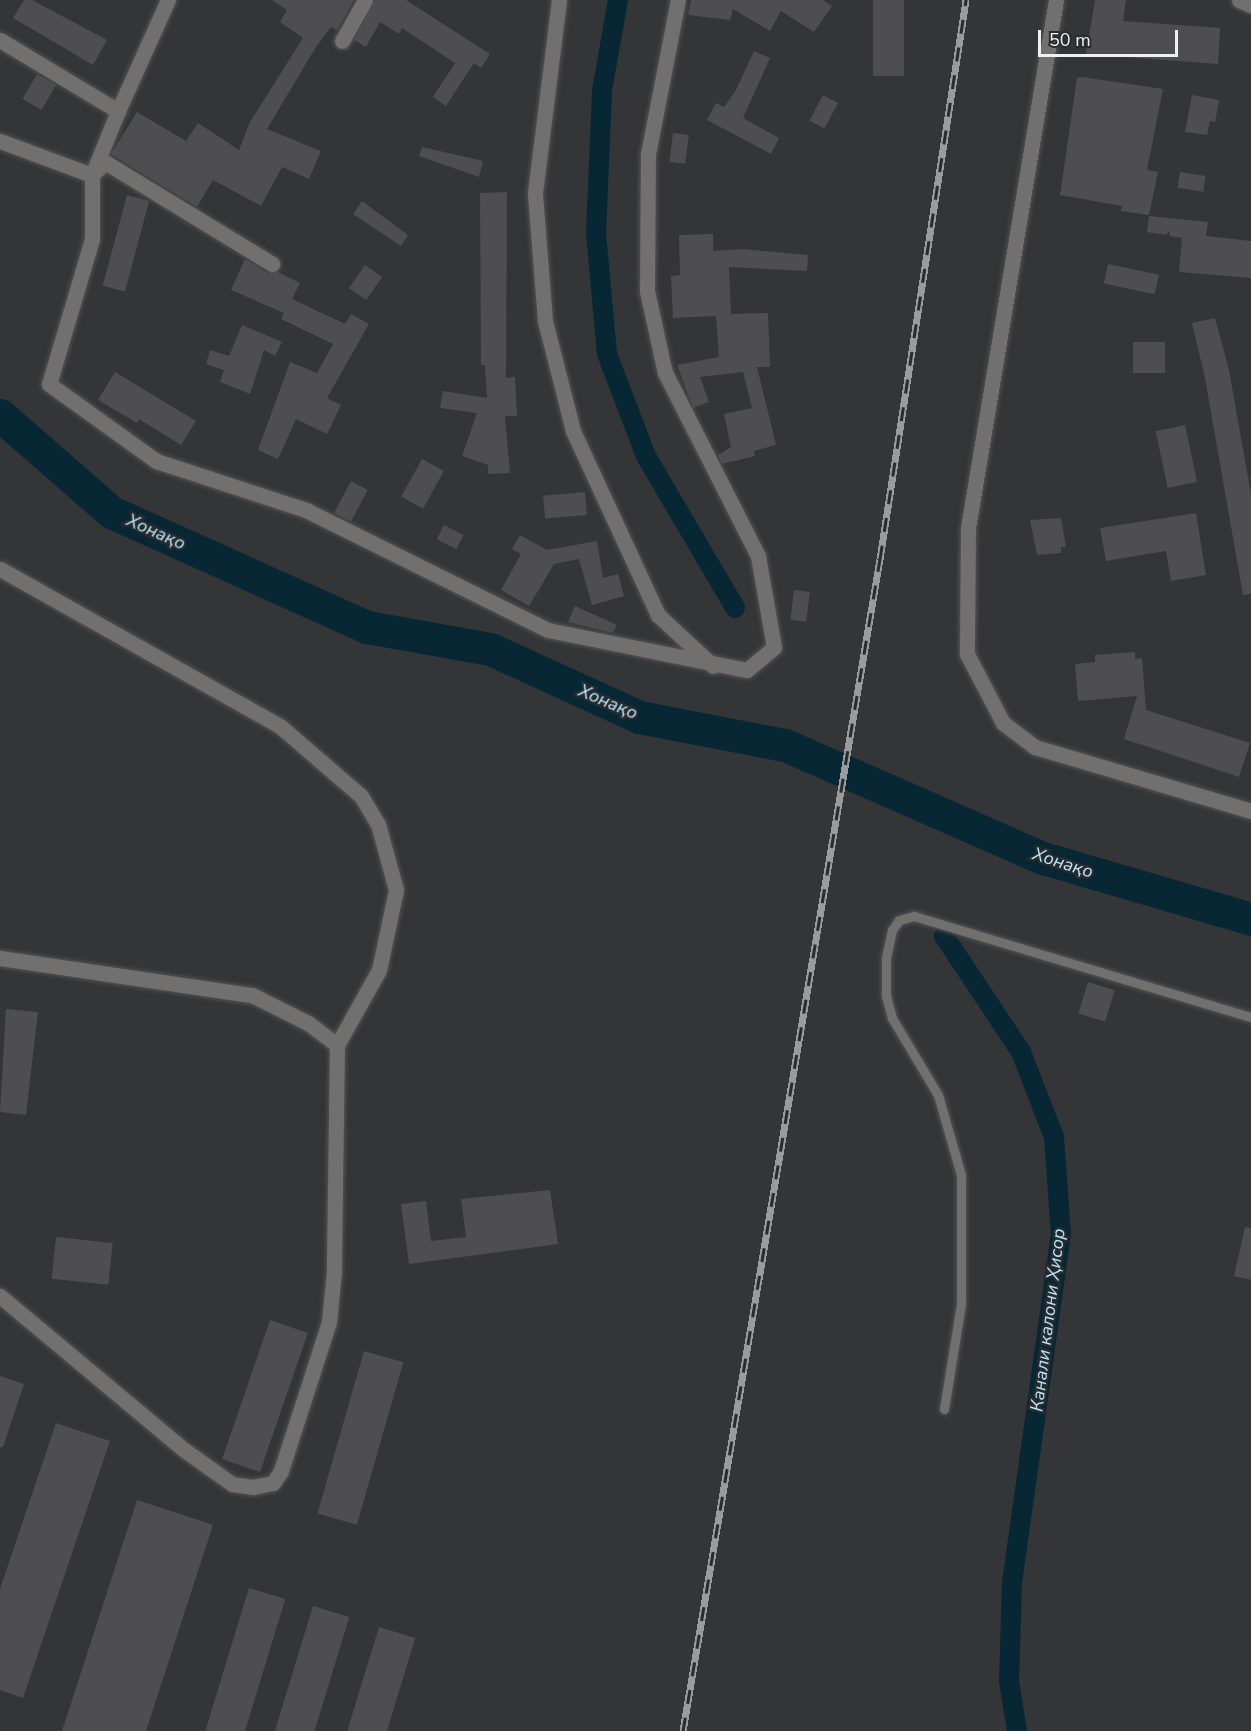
<!DOCTYPE html>
<html>
<head>
<meta charset="utf-8">
<style>
	body { margin:0 }
	#map { position:relative; width:1251px; height:1731px; overflow:hidden; background:#333537; font-family:"Nunito Sans",sans-serif }
	div>[style] { position:absolute }
	.canal>* { height:20px; margin:-10px; padding:0 10px; transform-origin:10px; border-radius:10px; background:#082734 }
	.river>* { height:33px; margin:-16.5px; padding:0 16.5px; transform-origin:16.5px; border-radius:16.5px; background:#082734 }
	.building>* { inset:0; background:#4e4e51; transform-origin:0 0 }
	.roads { filter:drop-shadow(0 0 2px #515355) drop-shadow(0 0 2px #515355) }
	.lane>* { height:9px; margin:-4.5px; padding:0 4.5px; transform-origin:4.5px; border-radius:4.5px; background:#71706f }
	.street>* { height:15px; margin:-7.5px; padding:0 7.5px; transform-origin:7.5px; border-radius:7.5px; background:#71706f }
	.rail>* { height:7px; margin-top:-3.5px; transform-origin:0; background:repeating-linear-gradient(90deg,#292b2d 0 14px,#9a9b9d 0 28px); box-sizing:border-box; border-block:2px solid #9a9b9d }
	span { translate:-50% -50%; white-space:nowrap; text-align:center; line-height:1.15; -webkit-text-stroke:4.5px #292b2d; paint-order:stroke }
	.water-label { font-size:18px; color:#b8e7ff; font-style:italic }
	.scale { position:absolute; left:1038px; top:30px; width:140px; height:27px; box-sizing:border-box; border:3px solid #eff0f2; border-top:0; padding-left:8px; font-size:18px; line-height:21px; white-space:nowrap; color:#eff0f2; -webkit-text-stroke:4px #292b2d; paint-order:stroke }
</style>
</head>
<body>
<div id="map">
	<div class="canal">
		<div style="left:618px;top:0;width:92px;rotate:100deg"></div>
		<div style="left:602px;top:91px;width:142px;rotate:92.4deg"></div>
		<div style="left:596px;top:233px;width:121px;rotate:84.8deg"></div>
		<div style="left:607px;top:354px;width:109px;rotate:69.1deg"></div>
		<div style="left:646px;top:456px;width:176px;rotate:59.6deg"></div>
		<div style="left:944px;top:936px;width:139px;rotate:56.4deg"></div>
		<div style="left:1021px;top:1052px;width:91px;rotate:68.8deg"></div>
		<div style="left:1054px;top:1137px;width:97px;rotate:85.9deg"></div>
		<div style="left:1061px;top:1234px;width:350px;rotate:98deg"></div>
		<div style="left:1012px;top:1581px;width:100px;rotate:91.7deg"></div>
		<div style="left:1009px;top:1681px;width:51px;rotate:80.9deg"></div>
	</div>
	<div class="river">
		<div style="left:0;top:415px;width:147px;rotate:41.1deg"></div>
		<div style="left:111px;top:512px;width:281px;rotate:24.2deg"></div>
		<div style="left:367px;top:627px;width:125px;rotate:10.1deg"></div>
		<div style="left:490px;top:649px;width:164px;rotate:24.5deg"></div>
		<div style="left:639px;top:717px;width:149px;rotate:10.9deg"></div>
		<div style="left:785px;top:745px;width:282px;rotate:23.7deg"></div>
		<div style="left:1043px;top:858px;width:217px;rotate:16.3deg"></div>
	</div>
	<div class="building">
		<div style="clip-path:polygon(24px 0,32px 0,107px 40px,93px 65px,13px 18px)"></div>
		<div style="clip-path:polygon(272px 0,354px 0,337px 30px,331px 27px,316px 47px,267px 129px,321px 151px,309px 179px,282px 167px,261px 206px,213px 180px,197px 207px,111px 154px,137px 112px,186px 141px,198px 123px,239px 150px,250px 122px,303px 38px,280px 22px,287px 10px)"></div>
		<div style="clip-path:polygon(375px 0,406px 0,490px 54px,481px 68px,474px 63px,446px 106px,433px 97px,455px 63px,402px 28px,399px 34px,380px 22px,366px 47px,354px 40px)"></div>
		<div style="clip-path:polygon(691px 0,823px 0,832px 6px,814px 32px,781px 11px,770px 31px,733px 9px,730px 20px,688px 15px)"></div>
		<div style="left:873px;top:0;width:31px;height:76px"></div>
		<div style="clip-path:polygon(1095px 0,1126px 0,1123px 21px,1220px 28px,1218px 64px,1086px 54px)"></div>
		<div style="clip-path:polygon(754px 51px,770px 58px,743px 118px,779px 138px,771px 154px,707px 120px,716px 103px,724px 107px,736px 90px)"></div>
		<div style="left:37px;top:74px;width:22px;height:29px;rotate:30deg"></div>
		<div style="clip-path:polygon(1082px 77px,1163px 89px,1147px 170px,1158px 172px,1149px 215px,1121px 211px,1122px 206px,1060px 195px,1077px 78px)"></div>
		<div style="left:823px;top:95px;width:17px;height:29px;rotate:28deg"></div>
		<div style="clip-path:polygon(1192px 95px,1219px 100px,1215px 122px,1210px 121px,1207px 135px,1185px 132px)"></div>
		<div style="left:673px;top:133px;width:16px;height:29px;rotate:7deg"></div>
		<div style="clip-path:polygon(422px 147px,483px 161px,479px 177px,419px 156px)"></div>
		<div style="left:1180px;top:172px;width:26px;height:16px;rotate:9deg"></div>
		<div style="clip-path:polygon(507px 192px,506px 378px,515px 377px,517px 416px,505px 416px,510px 473px,488px 474px,488px 465px,462px 456px,477px 413px,440px 408px,443px 391px,487px 398px,485px 365px,481px 365px,480px 193px)"></div>
		<div style="left:127px;top:195px;width:23px;height:94px;rotate:15deg"></div>
		<div style="clip-path:polygon(362px 201px,408px 235px,401px 246px,353px 214px)"></div>
		<div style="clip-path:polygon(1149px 216px,1208px 222px,1206px 236px,1251px 241px,1251px 278px,1179px 272px,1182px 238px,1170px 236px,1169px 231px,1166px 235px,1147px 232px)"></div>
		<div style="clip-path:polygon(713px 234px,713px 251px,742px 249px,808px 255px,807px 271px,729px 267px,731px 314px,768px 313px,770px 367px,757px 367px,776px 445px,754px 451px,755px 456px,722px 464px,718px 455px,731px 447px,724px 414px,752px 408px,743px 372px,700px 377px,709px 402px,693px 408px,677px 365px,719px 357px,716px 316px,673px 318px,671px 276px,680px 275px,679px 235px)"></div>
		<div style="clip-path:polygon(245px 259px,267px 273px,278px 272px,300px 283px,292px 299px,345px 324px,351px 314px,369px 324px,327px 398px,341px 405px,327px 434px,296px 419px,278px 459px,258px 450px,290px 362px,317px 373px,333px 344px,281px 319px,284px 313px,231px 290px)"></div>
		<div style="left:1108px;top:264px;width:52px;height:20px;rotate:12deg"></div>
		<div style="left:365px;top:265px;width:21px;height:28px;rotate:35deg"></div>
		<div style="clip-path:polygon(1215px 318px,1229px 370px,1251px 494px,1251px 594px,1243px 595px,1205px 378px,1192px 323px)"></div>
		<div style="clip-path:polygon(242px 325px,282px 342px,275px 356px,264px 350px,250px 394px,220px 382px,224px 370px,206px 364px,210px 350px,229px 356px)"></div>
		<div style="left:1133px;top:342px;width:32px;height:31px"></div>
		<div style="clip-path:polygon(115px 372px,196px 421px,181px 445px,139px 419px,137px 423px,98px 400px)"></div>
		<div style="left:1185px;top:425px;width:58px;height:30px;rotate:78deg"></div>
		<div style="left:422px;top:459px;width:25px;height:43px;rotate:29deg"></div>
		<div style="left:351px;top:481px;width:19px;height:36px;rotate:28deg"></div>
		<div style="left:585px;top:492px;width:23px;height:42px;rotate:85deg"></div>
		<div style="clip-path:polygon(1196px 513px,1206px 575px,1171px 581px,1166px 551px,1106px 561px,1100px 528px)"></div>
		<div style="clip-path:polygon(1061px 518px,1066px 547px,1061px 547px,1061px 553px,1037px 555px,1030px 520px)"></div>
		<div style="left:444px;top:525px;width:22px;height:16px;rotate:27deg"></div>
		<div style="clip-path:polygon(520px 535px,547px 550px,597px 541px,603px 578px,618px 574px,624px 596px,592px 605px,579px 559px,554px 564px,529px 606px,501px 590px,521px 554px,512px 549px)"></div>
		<div style="left:794px;top:590px;width:16px;height:30px;rotate:7deg"></div>
		<div style="clip-path:polygon(575px 606px,617px 625px,613px 633px,568px 622px)"></div>
		<div style="clip-path:polygon(1135px 652px,1135px 659px,1142px 658px,1146px 710px,1250px 743px,1239px 777px,1124px 739px,1137px 696px,1078px 701px,1075px 664px,1095px 662px,1095px 655px)"></div>
		<div style="left:1088px;top:982px;width:28px;height:33px;rotate:17deg"></div>
		<div style="clip-path:polygon(6px 1009px,38px 1012px,26px 1115px,0 1112px)"></div>
		<div style="clip-path:polygon(550px 1190px,558px 1244px,409px 1264px,401px 1204px,426px 1201px,431px 1241px,466px 1237px,461px 1199px)"></div>
		<div style="clip-path:polygon(1245px 1227px,1251px 1228px,1251px 1280px,1234px 1276px)"></div>
		<div style="left:56px;top:1237px;width:57px;height:42px;rotate:6deg"></div>
		<div style="left:270px;top:1320px;width:40px;height:147px;rotate:19deg"></div>
		<div style="left:364px;top:1351px;width:41px;height:169px;rotate:16deg"></div>
		<div style="clip-path:polygon(0 1376px,24px 1384px,3px 1447px,0 1447px)"></div>
		<div style="clip-path:polygon(56px 1423px,110px 1441px,23px 1698px,0 1690px,0 1589px)"></div>
		<div style="left:137px;top:1500px;width:80px;height:242px;rotate:18deg"></div>
		<div style="left:249px;top:1588px;width:38px;height:150px;rotate:17deg"></div>
		<div style="left:313px;top:1606px;width:38px;height:131px;rotate:17deg"></div>
		<div style="left:379px;top:1627px;width:38px;height:109px;rotate:17deg"></div>
	</div>
	<div class="roads">
		<div class="lane">
			<div style="left:944px;top:1409px;width:106px;rotate:-80.8deg"></div>
			<div style="left:961px;top:1304px;width:129px;rotate:-90deg"></div>
			<div style="left:961px;top:1175px;width:83px;rotate:-106deg"></div>
			<div style="left:938px;top:1095px;width:90px;rotate:-120.9deg"></div>
			<div style="left:892px;top:1018px;width:24px;rotate:-105deg"></div>
			<div style="left:886px;top:995px;width:37px;rotate:-90deg"></div>
			<div style="left:886px;top:958px;width:29px;rotate:-78deg"></div>
			<div style="left:892px;top:930px;width:12px;rotate:-55deg"></div>
			<div style="left:899px;top:920px;width:16px;rotate:-15deg"></div>
			<div style="left:914px;top:916px;width:352px;rotate:16.7deg"></div>
		</div>
		<div class="street">
			<div style="left:559px;top:0;width:195px;rotate:97.1deg"></div>
			<div style="left:535px;top:194px;width:127px;rotate:85.5deg"></div>
			<div style="left:545px;top:321px;width:114px;rotate:75.7deg"></div>
			<div style="left:573px;top:431px;width:203px;rotate:65.2deg"></div>
			<div style="left:658px;top:615px;width:75px;rotate:42.8deg"></div>
			<div style="left:1056px;top:0;width:535px;rotate:99.46deg"></div>
			<div style="left:968px;top:528px;width:126px;rotate:90.5deg"></div>
			<div style="left:967px;top:654px;width:78px;rotate:62.4deg"></div>
			<div style="left:1003px;top:723px;width:40px;rotate:37deg"></div>
			<div style="left:1035px;top:747px;width:225px;rotate:16.5deg"></div>
			<div style="left:1239px;top:0;width:13px;rotate:23deg"></div>
			<div style="left:0;top:40px;width:138px;rotate:31deg"></div>
			<div style="left:118px;top:111px;width:122px;rotate:-65.8deg"></div>
			<div style="left:342px;top:41px;width:47px;rotate:-60.7deg"></div>
			<div style="left:0;top:141px;width:98px;rotate:20.3deg"></div>
			<div style="left:92px;top:175px;width:64px;rotate:90deg"></div>
			<div style="left:92px;top:239px;width:151px;rotate:106.5deg"></div>
			<div style="left:49px;top:384px;width:132px;rotate:35.7deg"></div>
			<div style="left:156px;top:461px;width:158px;rotate:18.1deg"></div>
			<div style="left:306px;top:510px;width:270px;rotate:26.4deg"></div>
			<div style="left:548px;top:630px;width:203px;rotate:11.4deg"></div>
			<div style="left:747px;top:670px;width:35px;rotate:-40deg"></div>
			<div style="left:774px;top:647px;width:92px;rotate:-100deg"></div>
			<div style="left:758px;top:556px;width:205px;rotate:-116.9deg"></div>
			<div style="left:665px;top:373px;width:84px;rotate:-102.4deg"></div>
			<div style="left:647px;top:291px;width:137px;rotate:-89.6deg"></div>
			<div style="left:648px;top:154px;width:157px;rotate:-79deg"></div>
			<div style="left:94px;top:170px;width:64px;rotate:-67.9deg"></div>
			<div style="left:92px;top:175px;width:18px;rotate:-45deg"></div>
			<div style="left:105px;top:162px;width:196px;rotate:31.4deg"></div>
			<div style="left:0;top:569px;width:322px;rotate:29.3deg"></div>
			<div style="left:281px;top:727px;width:106px;rotate:40.8deg"></div>
			<div style="left:361px;top:796px;width:33px;rotate:59deg"></div>
			<div style="left:378px;top:824px;width:68px;rotate:74.7deg"></div>
			<div style="left:396px;top:890px;width:82px;rotate:102deg"></div>
			<div style="left:379px;top:970px;width:86px;rotate:119.2deg"></div>
			<div style="left:337px;top:1045px;width:226px;rotate:90.8deg"></div>
			<div style="left:334px;top:1271px;width:51px;rotate:95.6deg"></div>
			<div style="left:329px;top:1322px;width:157px;rotate:107.9deg"></div>
			<div style="left:281px;top:1471px;width:14px;rotate:124deg"></div>
			<div style="left:273px;top:1483px;width:20px;rotate:169deg"></div>
			<div style="left:253px;top:1487px;width:21px;rotate:-172deg"></div>
			<div style="left:232px;top:1484px;width:60px;rotate:-144.5deg"></div>
			<div style="left:183px;top:1449px;width:239px;rotate:-140.1deg"></div>
			<div style="left:0;top:958px;width:255px;rotate:8.4deg"></div>
			<div style="left:252px;top:995px;width:63px;rotate:26.6deg"></div>
			<div style="left:308px;top:1023px;width:36px;rotate:37deg"></div>
		</div>
	</div>
	<div class="rail">
		<div style="left:683px;top:1731px;width:1188px;rotate:-80.46deg"></div>
		<div style="left:880px;top:559px;width:566px;rotate:-81.25deg"></div>
	</div>
	<div class="water-label">
		<span style="left:156px;top:532px;rotate:24deg">Хонақо</span>
		<span style="left:608px;top:702px;rotate:23deg">Хонақо</span>
		<span style="left:1063px;top:863px;rotate:18deg">Хонақо</span>
		<span style="left:1048px;top:1320px;rotate:-83deg">Канали калони Ҳисор</span>
	</div>
	<div class="scale">50 m</div>
</div>
</body>
</html>
